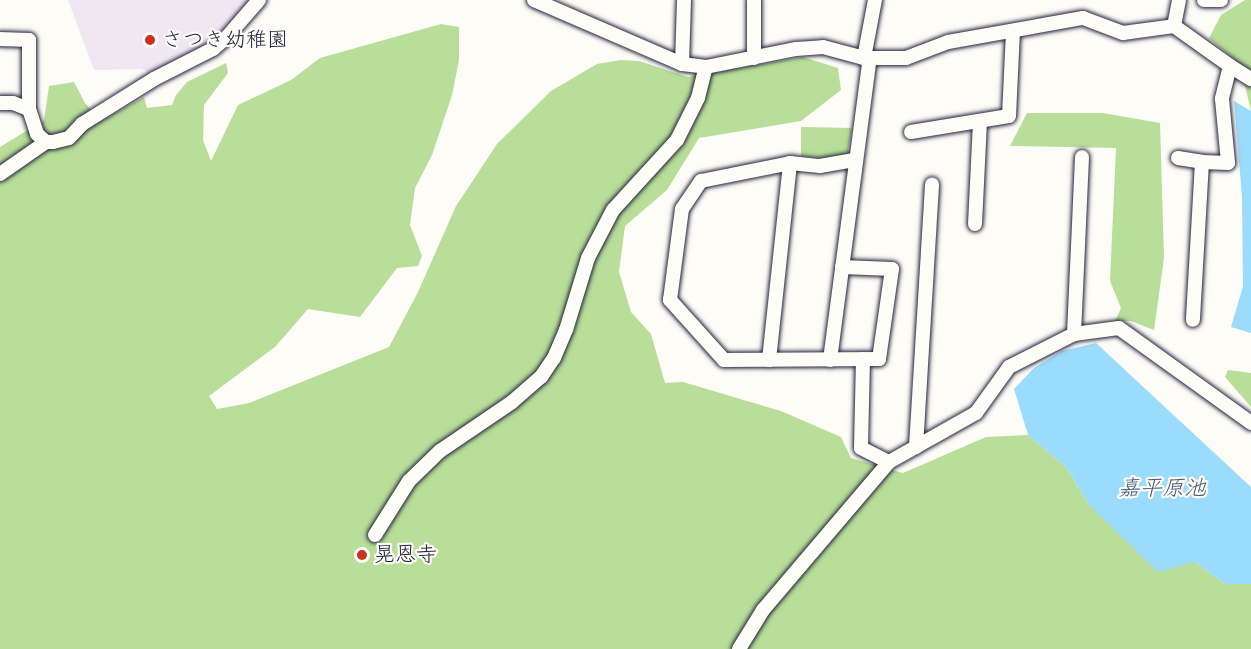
<!DOCTYPE html>
<html>
<head>
<meta charset="utf-8">
<style>
	body { margin:0 }
	#map { position:relative; width:1251px; height:649px; overflow:hidden; background:#fdfcf7; font-family:"Architects Daughter","Klee One",sans-serif }
	div>[style] { position:absolute }
	.built>* { inset:0; background:#f0e7f2 }
	.green>* { inset:0; background:#b8de99 }
	.water>* { inset:0; background:#9bdbfc }
	.roads { filter:drop-shadow(0 0 2px #22223b) drop-shadow(0 0 2px #22223b) }
	.minor>* { height:14px; margin:-7px; padding:0 7px; transform-origin:7px; border-radius:7px; background:#fdfcf7 }
	.dots>* { width:16px; height:16px; translate:-50% -50%; box-sizing:border-box; border:3px solid #fdfcf7; border-radius:50% }
	span { translate:-50% -50%; white-space:nowrap; text-align:center; line-height:1.15; -webkit-text-stroke:4.5px #fdfcf7; paint-order:stroke }
	.poi-label { font-size:21px; color:#22223b }
	.left { translate:0 -50%; text-align:left }
	.water-label { font-size:22px; color:#465a75; font-style:italic }
</style>
</head>
<body>
<div id="map">
	<div class="built">
		<div style="clip-path:polygon(68px 0,253px 0,223px 36px,152px 75px,143px 69px,94px 70px)"></div>
	</div>
	<div class="green">
		<div style="clip-path:polygon(1245px 0,1251px 0,1251px 111px,1240px 64px,1209px 38px,1221px 15px)"></div>
		<div style="clip-path:polygon(441px 24px,459px 27px,459px 60px,452px 95px,432px 155px,415px 188px,410px 225px,422px 256px,418px 266px,397px 268px,360px 317px,308px 309px,275px 347px,209px 396px,217px 409px,249px 403px,389px 347px,418px 292px,456px 206px,497px 144px,551px 91px,597px 64px,621px 60px,639px 61px,688px 77px,803px 57px,838px 68px,841px 90px,801px 121px,699px 138px,667px 190px,625px 226px,619px 272px,631px 312px,651px 334px,665px 383px,683px 382px,781px 411px,841px 437px,851px 458px,903px 473px,986px 437px,1028px 435px,1066px 467px,1089px 505px,1195px 562px,1225px 584px,1251px 584px,1251px 649px,0 649px,0 147px,44px 120px,49px 86px,74px 82px,85px 103px,101px 121px,144px 97px,147px 108px,172px 105px,176px 95px,187px 82px,226px 63px,228px 73px,204px 105px,203px 140px,211px 161px,238px 105px,291px 80px,320px 58px)"></div>
		<div style="clip-path:polygon(1027px 113px,1103px 113px,1160px 123px,1164px 258px,1154px 330px,1131px 321px,1115px 321px,1121px 308px,1110px 281px,1116px 148px,1010px 146px)"></div>
		<div style="clip-path:polygon(801px 127px,852px 128px,846px 161px,801px 156px)"></div>
		<div style="clip-path:polygon(1228px 370px,1251px 373px,1251px 407px,1225px 377px)"></div>
	</div>
	<div class="water">
		<div style="clip-path:polygon(1234px 101px,1251px 111px,1251px 333px,1231px 327px,1243px 286px,1242px 197px)"></div>
		<div style="clip-path:polygon(1096px 343px,1251px 487px,1251px 584px,1225px 584px,1195px 562px,1158px 572px,1089px 505px,1066px 467px,1028px 435px,1014px 389px,1034px 368px,1062px 351px)"></div>
	</div>
	<div class="roads">
		<div class="minor">
			<div style="left:534px;top:0;width:161px;rotate:23.4deg"></div>
			<div style="left:682px;top:64px;width:24px;rotate:7deg"></div>
			<div style="left:706px;top:67px;width:92px;rotate:-11.3deg"></div>
			<div style="left:796px;top:49px;width:27px;rotate:-4deg"></div>
			<div style="left:823px;top:47px;width:42px;rotate:15deg"></div>
			<div style="left:864px;top:58px;width:42px"></div>
			<div style="left:906px;top:58px;width:45px;rotate:-20.9deg"></div>
			<div style="left:948px;top:42px;width:137px;rotate:-10.1deg"></div>
			<div style="left:1083px;top:18px;width:43px;rotate:20.6deg"></div>
			<div style="left:1123px;top:33px;width:51px;rotate:-7.8deg"></div>
			<div style="left:1174px;top:26px;width:26px;rotate:-79deg"></div>
			<div style="left:754px;top:0;width:58px;rotate:90deg"></div>
			<div style="left:1204px;top:0;width:17px"></div>
			<div style="left:1174px;top:26px;width:69px;rotate:35.5deg"></div>
			<div style="left:1230px;top:66px;width:34px;rotate:104deg"></div>
			<div style="left:1222px;top:99px;width:64px;rotate:84.6deg"></div>
			<div style="left:1228px;top:163px;width:26px;rotate:-178deg"></div>
			<div style="left:1202px;top:162px;width:158px;rotate:93.3deg"></div>
			<div style="left:0;top:39px;width:29px;rotate:2deg"></div>
			<div style="left:29px;top:40px;width:69px;rotate:90deg"></div>
			<div style="left:29px;top:109px;width:26px;rotate:72deg"></div>
			<div style="left:37px;top:134px;width:12px;rotate:42deg"></div>
			<div style="left:46px;top:142px;width:7px"></div>
			<div style="left:53px;top:142px;width:16px;rotate:-14deg"></div>
			<div style="left:69px;top:138px;width:19px;rotate:-47deg"></div>
			<div style="left:82px;top:124px;width:85px;rotate:-32deg"></div>
			<div style="left:154px;top:79px;width:66px;rotate:-27deg"></div>
			<div style="left:213px;top:49px;width:18px;rotate:-41deg"></div>
			<div style="left:227px;top:37px;width:49px;rotate:-49.1deg"></div>
			<div style="left:864px;top:58px;width:59px;rotate:-79.3deg"></div>
			<div style="left:682px;top:64px;width:64px;rotate:-88.2deg"></div>
			<div style="left:1230px;top:66px;width:25px;rotate:32deg"></div>
			<div style="left:0;top:103px;width:13px"></div>
			<div style="left:13px;top:103px;width:17px;rotate:21deg"></div>
			<div style="left:911px;top:132px;width:99px;rotate:-9.3deg"></div>
			<div style="left:1009px;top:116px;width:85px;rotate:-87.3deg"></div>
			<div style="left:1178px;top:158px;width:24px;rotate:9deg"></div>
			<div style="left:0;top:174px;width:56px;rotate:-34.8deg"></div>
			<div style="left:975px;top:224px;width:103px;rotate:-87.2deg"></div>
			<div style="left:842px;top:267px;width:50px;rotate:2.3deg"></div>
			<div style="left:892px;top:269px;width:91px;rotate:98.2deg"></div>
			<div style="left:879px;top:359px;width:155px;rotate:179.6deg"></div>
			<div style="left:724px;top:360px;width:81px;rotate:-132deg"></div>
			<div style="left:670px;top:300px;width:92px;rotate:-82.5deg"></div>
			<div style="left:682px;top:209px;width:34px;rotate:-56deg"></div>
			<div style="left:701px;top:181px;width:91px;rotate:-11.4deg"></div>
			<div style="left:790px;top:163px;width:30px;rotate:6deg"></div>
			<div style="left:820px;top:166px;width:36px;rotate:-10deg"></div>
			<div style="left:1074px;top:334px;width:177px;rotate:-87.4deg"></div>
			<div style="left:863px;top:359px;width:89px;rotate:91.3deg"></div>
			<div style="left:861px;top:448px;width:31px;rotate:27deg"></div>
			<div style="left:889px;top:462px;width:100px;rotate:-29.4deg"></div>
			<div style="left:976px;top:413px;width:57px;rotate:-54.3deg"></div>
			<div style="left:1009px;top:367px;width:73px;rotate:-26.9deg"></div>
			<div style="left:1074px;top:334px;width:45px;rotate:-7.6deg"></div>
			<div style="left:1119px;top:328px;width:163px;rotate:35.7deg"></div>
			<div style="left:769px;top:360px;width:198px;rotate:-83.9deg"></div>
			<div style="left:830px;top:360px;width:305px;rotate:-82.5deg"></div>
			<div style="left:916px;top:447px;width:263px;rotate:-86.5deg"></div>
			<div style="left:375px;top:535px;width:64px;rotate:-57.8deg"></div>
			<div style="left:409px;top:481px;width:43px;rotate:-44.1deg"></div>
			<div style="left:440px;top:451px;width:87px;rotate:-34.2deg"></div>
			<div style="left:512px;top:402px;width:38px;rotate:-41deg"></div>
			<div style="left:541px;top:377px;width:23px;rotate:-56deg"></div>
			<div style="left:554px;top:358px;width:30px;rotate:-67deg"></div>
			<div style="left:566px;top:330px;width:75px;rotate:-73deg"></div>
			<div style="left:588px;top:258px;width:54px;rotate:-62.5deg"></div>
			<div style="left:613px;top:210px;width:95px;rotate:-47.6deg"></div>
			<div style="left:677px;top:140px;width:47px;rotate:-63.4deg"></div>
			<div style="left:698px;top:98px;width:32px;rotate:-76deg"></div>
			<div style="left:739px;top:649px;width:46px;rotate:-58.4deg"></div>
			<div style="left:763px;top:610px;width:194px;rotate:-49.6deg"></div>
		</div>
	</div>
	<div class="dots">
		<div style="left:150px;top:40px;background:#c8321e"></div>
		<div style="left:362px;top:555px;background:#c8321e"></div>
	</div>
	<div class="poi-label">
		<span class="left" style="left:162px;top:40px">さつき幼稚園</span>
		<span class="left" style="left:374px;top:555px">晃恩寺</span>
	</div>
	<div class="water-label">
		<span style="left:1162px;top:489px">嘉平原池</span>
	</div>
</div>
</body>
</html>
